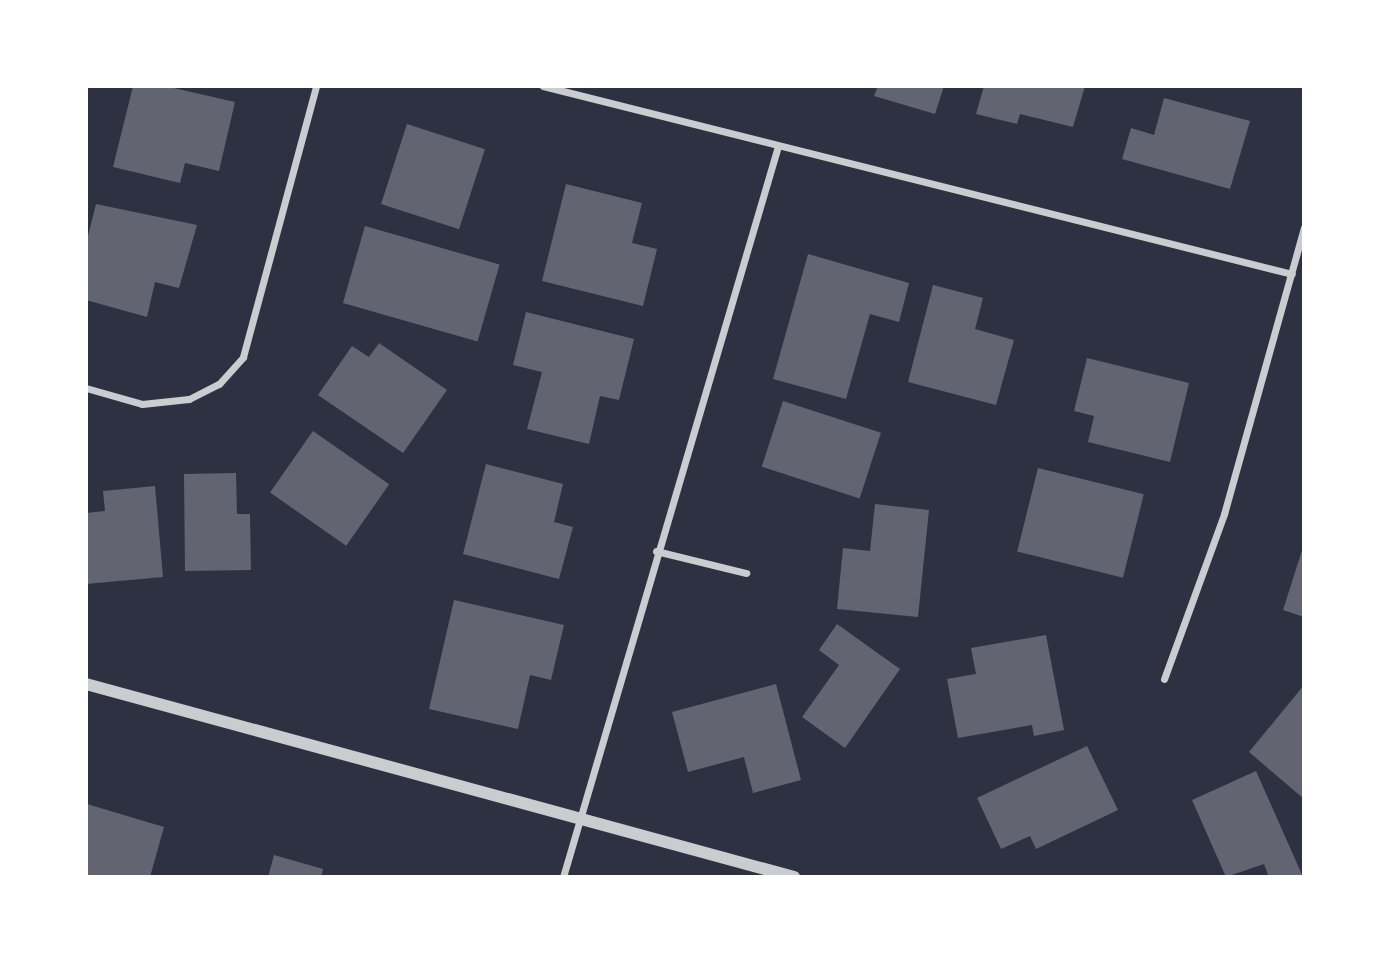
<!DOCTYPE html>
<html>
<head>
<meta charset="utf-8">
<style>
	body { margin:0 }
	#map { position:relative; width:1390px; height:963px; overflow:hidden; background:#2d3142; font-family:Barlow,sans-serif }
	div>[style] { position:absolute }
	.building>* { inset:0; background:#626471; transform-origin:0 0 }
	.minor>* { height:7px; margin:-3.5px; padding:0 3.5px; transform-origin:3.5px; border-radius:3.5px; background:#caccd0 }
	.tertiary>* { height:12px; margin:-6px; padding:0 6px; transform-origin:6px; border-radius:6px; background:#caccd0 }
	span { translate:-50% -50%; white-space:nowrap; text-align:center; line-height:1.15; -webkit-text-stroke:7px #fff; paint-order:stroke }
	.frame { position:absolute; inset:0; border:88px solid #fff; pointer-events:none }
</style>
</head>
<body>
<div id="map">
	<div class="building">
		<div style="clip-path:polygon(133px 86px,165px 86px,235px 102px,219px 171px,185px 163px,180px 183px,113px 167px)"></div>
		<div style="clip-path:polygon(878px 86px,944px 86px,935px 114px,874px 96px)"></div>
		<div style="clip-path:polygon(984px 86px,1085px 86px,1073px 127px,1020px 114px,1017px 124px,976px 114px)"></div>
		<div style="clip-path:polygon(1164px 98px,1250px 121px,1230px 189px,1122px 159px,1131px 128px,1154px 135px)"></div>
		<div style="left:407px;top:124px;width:82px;height:84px;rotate:18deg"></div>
		<div style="clip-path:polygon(566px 184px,642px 203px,632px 243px,657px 249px,643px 306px,542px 281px)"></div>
		<div style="clip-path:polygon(96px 204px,197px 225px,179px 288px,155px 282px,147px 317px,86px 300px,86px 244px)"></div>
		<div style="left:365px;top:226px;width:140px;height:80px;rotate:16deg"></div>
		<div style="clip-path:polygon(808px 254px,909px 283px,899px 322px,870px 314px,846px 399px,773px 379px)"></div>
		<div style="clip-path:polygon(933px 285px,983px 298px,975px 329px,1014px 340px,996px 405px,908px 382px)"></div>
		<div style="clip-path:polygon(526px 312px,634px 339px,619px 400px,600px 396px,589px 444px,527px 429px,542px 372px,513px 365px)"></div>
		<div style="clip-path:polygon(379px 343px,447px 390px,403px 453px,318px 395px,352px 346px,369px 357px)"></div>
		<div style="clip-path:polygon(1087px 358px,1189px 383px,1170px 462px,1088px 442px,1094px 416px,1074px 411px)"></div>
		<div style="left:783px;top:401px;width:103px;height:69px;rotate:18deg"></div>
		<div style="left:313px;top:431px;width:93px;height:75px;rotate:35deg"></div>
		<div style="clip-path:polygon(486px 464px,563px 484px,554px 522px,573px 527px,559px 579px,463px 554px)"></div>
		<div style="left:1038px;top:468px;width:109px;height:86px;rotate:14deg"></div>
		<div style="clip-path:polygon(236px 473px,237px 514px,250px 514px,251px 570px,185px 571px,184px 474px)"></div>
		<div style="clip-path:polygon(155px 486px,163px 577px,86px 584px,86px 513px,105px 511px,103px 491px)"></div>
		<div style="clip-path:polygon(875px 504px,929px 510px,918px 617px,837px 609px,843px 548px,870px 551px)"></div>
		<div style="clip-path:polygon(1304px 544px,1304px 617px,1283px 610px)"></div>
		<div style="clip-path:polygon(454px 600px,564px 625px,551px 680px,530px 675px,518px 729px,429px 709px)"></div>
		<div style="clip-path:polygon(837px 624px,900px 669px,845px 748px,802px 717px,839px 665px,819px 650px)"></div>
		<div style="clip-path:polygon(1046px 635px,1064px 730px,1034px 736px,1032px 725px,958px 738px,947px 679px,976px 674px,971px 648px)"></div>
		<div style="clip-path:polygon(776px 684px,801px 780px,753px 793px,744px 757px,688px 772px,672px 712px)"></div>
		<div style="clip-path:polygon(1304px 685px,1304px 799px,1249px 752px)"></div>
		<div style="clip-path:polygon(1087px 746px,1118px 810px,1036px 849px,1030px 836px,1001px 849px,977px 798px)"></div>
		<div style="clip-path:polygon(1256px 771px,1303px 877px,1269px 877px,1264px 864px,1226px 877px,1192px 800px)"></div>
		<div style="clip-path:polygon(87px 804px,164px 827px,150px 877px,86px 877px)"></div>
		<div style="clip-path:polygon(274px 855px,323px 869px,321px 877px,268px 877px)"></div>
	</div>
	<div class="minor">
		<div style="left:543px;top:86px;width:772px;rotate:14.09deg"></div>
		<div style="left:86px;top:388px;width:58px;rotate:15.9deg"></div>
		<div style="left:142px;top:404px;width:47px;rotate:-6.1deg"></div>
		<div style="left:189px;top:399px;width:34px;rotate:-27deg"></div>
		<div style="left:219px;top:384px;width:36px;rotate:-48deg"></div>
		<div style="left:243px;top:357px;width:281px;rotate:-74.9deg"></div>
		<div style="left:656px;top:551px;width:93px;rotate:13.7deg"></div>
		<div style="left:1164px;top:679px;width:176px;rotate:-70deg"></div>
		<div style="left:1224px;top:514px;width:298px;rotate:-74.4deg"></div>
		<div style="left:563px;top:877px;width:762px;rotate:-73.61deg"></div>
	</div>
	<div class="tertiary">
		<div style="left:86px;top:684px;width:734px;rotate:15.25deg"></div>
	</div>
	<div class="frame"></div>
</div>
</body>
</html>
